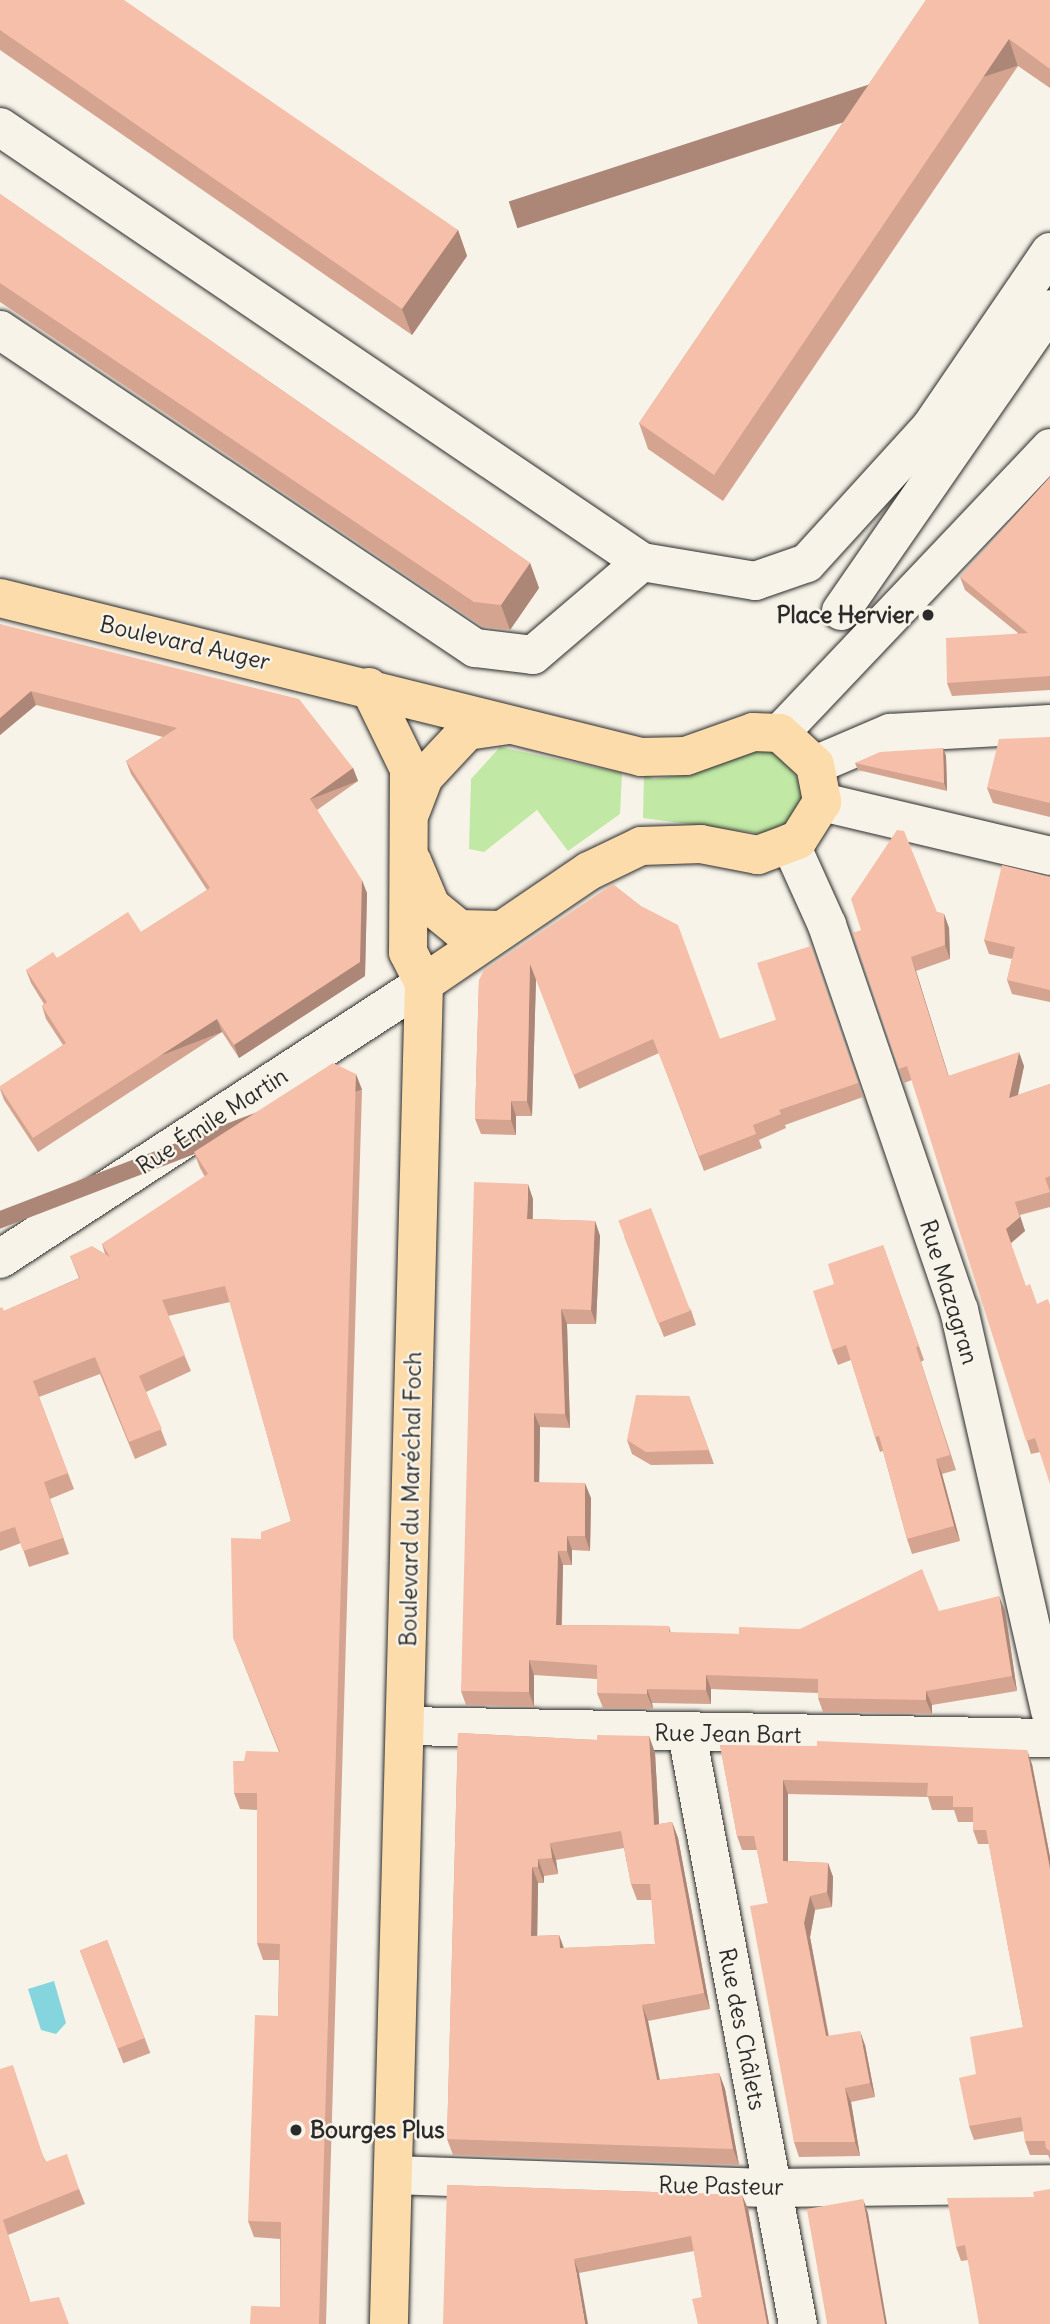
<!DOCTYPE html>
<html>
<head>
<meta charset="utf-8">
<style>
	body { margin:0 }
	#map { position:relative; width:1050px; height:2324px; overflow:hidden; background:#f7f3e8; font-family:Delius,sans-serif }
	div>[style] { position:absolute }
	.green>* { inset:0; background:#c1e9a5 }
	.water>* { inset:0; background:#84d5dd }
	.roads { filter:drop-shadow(0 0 2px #2b2b2b) drop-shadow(0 0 2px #2b2b2b) }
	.minor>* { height:38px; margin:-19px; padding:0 19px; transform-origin:19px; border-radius:19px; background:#f7f3e8 }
	.major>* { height:38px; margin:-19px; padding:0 19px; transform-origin:19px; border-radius:19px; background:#fddcac }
	.wall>* { inset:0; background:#d4a491; transform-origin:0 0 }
	.shaded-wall>* { inset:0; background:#ac8676; transform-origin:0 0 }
	.building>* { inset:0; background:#f6bfa9; transform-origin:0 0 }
	.dots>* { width:19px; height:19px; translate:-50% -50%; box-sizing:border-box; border:4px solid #f7f3e8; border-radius:50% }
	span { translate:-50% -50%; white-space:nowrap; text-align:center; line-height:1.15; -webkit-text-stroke:5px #f7f3e8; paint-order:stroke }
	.poi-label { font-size:23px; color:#2b2b2b; font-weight:700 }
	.right { translate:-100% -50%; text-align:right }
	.left { translate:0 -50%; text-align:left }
	.street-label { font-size:23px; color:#2b2b2b }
</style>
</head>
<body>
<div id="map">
	<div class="green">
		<div style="clip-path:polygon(500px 747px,622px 773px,620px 814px,568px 851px,537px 810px,484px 852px,469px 849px,471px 779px)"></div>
		<div style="clip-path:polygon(741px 750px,770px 751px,788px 764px,805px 791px,798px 813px,771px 835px,643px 818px,644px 774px,654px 779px,691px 774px)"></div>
	</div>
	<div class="water">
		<div style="clip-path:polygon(54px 1981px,66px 2023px,56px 2034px,41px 2030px,28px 1989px)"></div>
	</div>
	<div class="roads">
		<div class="minor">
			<div style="left:0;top:127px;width:775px;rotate:34.12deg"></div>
			<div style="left:642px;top:562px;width:115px;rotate:9.5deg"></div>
			<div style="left:755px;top:581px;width:55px;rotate:-19.1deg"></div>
			<div style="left:807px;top:563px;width:183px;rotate:-47.7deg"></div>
			<div style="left:930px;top:428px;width:213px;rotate:-55.7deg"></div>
			<div style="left:0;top:330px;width:572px;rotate:33.8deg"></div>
			<div style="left:475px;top:648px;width:58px;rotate:6.9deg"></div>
			<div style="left:533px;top:655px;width:143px;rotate:-40.5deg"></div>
			<div style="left:841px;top:611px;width:367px;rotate:-55.3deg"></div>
			<div style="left:780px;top:733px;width:393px;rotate:-46.5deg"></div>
			<div style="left:815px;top:765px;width:82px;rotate:-23.1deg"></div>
			<div style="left:890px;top:733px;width:160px;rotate:-3.2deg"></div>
			<div style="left:822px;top:802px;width:234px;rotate:13.3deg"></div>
			<div style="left:790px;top:843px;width:90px;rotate:65.7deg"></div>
			<div style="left:827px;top:925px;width:407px;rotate:71.1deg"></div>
			<div style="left:959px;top:1310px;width:412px;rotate:77.2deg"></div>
			<div style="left:0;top:1259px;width:506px;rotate:-33.06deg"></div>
			<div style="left:405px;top:1726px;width:645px;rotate:1.07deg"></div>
			<div style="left:687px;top:1734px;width:600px;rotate:79.35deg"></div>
			<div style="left:393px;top:2175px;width:380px;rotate:2deg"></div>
			<div style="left:773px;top:2188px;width:277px;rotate:-0.8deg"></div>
		</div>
		<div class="major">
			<div style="left:0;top:598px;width:660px;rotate:13.93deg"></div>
			<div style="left:641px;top:757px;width:45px;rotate:-1.3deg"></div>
			<div style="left:686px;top:756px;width:71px;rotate:-19.7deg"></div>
			<div style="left:753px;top:732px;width:27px;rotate:2deg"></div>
			<div style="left:780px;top:733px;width:47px;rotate:42.4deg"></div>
			<div style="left:815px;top:765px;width:38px;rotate:79deg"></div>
			<div style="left:822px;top:802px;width:45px;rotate:122.3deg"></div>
			<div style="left:798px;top:840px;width:43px;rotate:159.4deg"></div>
			<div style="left:758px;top:855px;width:58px;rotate:-169.1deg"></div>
			<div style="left:701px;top:844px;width:60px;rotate:178.1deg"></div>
			<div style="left:641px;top:846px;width:58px;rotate:154.3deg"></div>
			<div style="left:589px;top:871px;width:199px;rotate:145.8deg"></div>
			<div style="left:369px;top:687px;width:91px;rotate:64deg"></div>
			<div style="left:409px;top:769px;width:183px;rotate:90.3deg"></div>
			<div style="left:408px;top:952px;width:35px;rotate:63deg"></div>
			<div style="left:424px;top:983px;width:1341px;rotate:91.5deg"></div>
			<div style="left:411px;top:811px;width:36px;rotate:-69deg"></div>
			<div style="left:424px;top:777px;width:63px;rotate:-46.9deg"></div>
			<div style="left:467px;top:731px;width:40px;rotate:-8.5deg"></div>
			<div style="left:412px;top:861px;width:49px;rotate:67.1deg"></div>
			<div style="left:431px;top:906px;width:36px;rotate:39deg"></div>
			<div style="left:459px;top:929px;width:42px;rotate:1.4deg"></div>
		</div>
	</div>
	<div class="wall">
		<div style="clip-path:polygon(0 0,458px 230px,467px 256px,412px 335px,0 50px)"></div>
		<div style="clip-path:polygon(926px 0,1050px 0,1050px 88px,1018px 66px,723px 501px,648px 449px,639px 423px)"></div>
		<div style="clip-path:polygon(0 194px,530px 563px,539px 588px,510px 630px,483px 627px,0 302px)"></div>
		<div style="clip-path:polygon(1050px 477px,1050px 690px,952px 696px,947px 683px,1018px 633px,965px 590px,960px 577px)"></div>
		<div style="clip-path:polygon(0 624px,353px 768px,358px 781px,317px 810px,367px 893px,365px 976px,239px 1058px,222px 1032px,38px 1152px,4px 1100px,0 1089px,63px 1045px,46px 1019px,42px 1006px,44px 1004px,31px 983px,26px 970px,57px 958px,141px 932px,207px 890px,131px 774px,126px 761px,163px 737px,36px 705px,0 735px)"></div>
		<div style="clip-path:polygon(1050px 737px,1050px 817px,993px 803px,987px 788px)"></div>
		<div style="clip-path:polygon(943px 748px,946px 756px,947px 791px,858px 770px,855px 763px)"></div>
		<div style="clip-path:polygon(1050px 877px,1050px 1002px,1012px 994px,1007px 980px,1012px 959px,989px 954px,984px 940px)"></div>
		<div style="clip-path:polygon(613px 884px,720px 1039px,776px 1020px,811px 946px,863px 1097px,785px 1125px,786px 1128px,759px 1140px,762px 1148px,704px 1171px,659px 1053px,579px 1089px,536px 979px,532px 1116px,516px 1116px,516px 1135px,481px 1134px,475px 1119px,479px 980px)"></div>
		<div style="clip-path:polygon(937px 912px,944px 914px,949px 928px,950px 959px,916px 971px,948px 1076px,1024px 1066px,1018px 1095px,1050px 1084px,1050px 1207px,1020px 1215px,1025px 1231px,1011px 1243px,1040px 1452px,1031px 1454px,912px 1080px,904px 1083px,853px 933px)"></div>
		<div style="clip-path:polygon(362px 1090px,326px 2324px,250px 2324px,280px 2307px,280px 2239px,254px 2237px,248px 2221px,278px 2016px,279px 1960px,263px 1960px,257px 1943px,257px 1810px,240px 1809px,234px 1793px,244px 1761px,279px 1752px,233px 1637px,261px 1539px,291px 1521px,230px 1302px,168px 1316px,191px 1371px,146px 1392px,167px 1445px,135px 1459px,100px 1374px,39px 1397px,74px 1489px,50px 1499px,69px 1554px,29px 1567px,21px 1543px,0 1551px,0 1308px,4px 1311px,79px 1278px,70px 1256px,105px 1254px,102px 1244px,205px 1177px,200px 1168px,194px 1152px)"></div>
		<div style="clip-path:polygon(533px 1199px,533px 1219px,595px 1221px,600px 1236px,596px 1324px,567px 1324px,570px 1428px,540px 1427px,539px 1482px,591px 1498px,590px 1551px,572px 1550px,572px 1565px,563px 1565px,562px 1625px,669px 1626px,671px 1633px,739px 1634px,800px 1629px,939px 1611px,1005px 1610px,1017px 1691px,932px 1705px,932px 1714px,823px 1712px,818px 1698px,818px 1693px,711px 1689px,711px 1704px,652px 1703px,653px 1709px,603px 1708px,597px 1693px,597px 1679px,534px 1675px,534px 1707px,466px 1705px,461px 1691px)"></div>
		<div style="clip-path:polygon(624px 1236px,691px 1310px,696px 1325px,664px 1337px)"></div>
		<div style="clip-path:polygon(883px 1245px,924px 1360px,921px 1362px,956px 1470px,942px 1474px,960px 1541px,912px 1554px,907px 1539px,883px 1451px,880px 1452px,875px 1437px,851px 1360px,838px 1365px,832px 1350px)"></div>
		<div style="clip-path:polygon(689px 1396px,714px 1464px,651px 1465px,632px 1454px,627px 1440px)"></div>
		<div style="clip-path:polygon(evenodd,458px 1733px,597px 1740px,649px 1736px,655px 1753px,659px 1824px,672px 1822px,678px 1838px,710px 2009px,648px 2021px,660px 2080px,719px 2073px,725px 2089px,739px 2165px,453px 2155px,447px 2139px,458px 1733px,624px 1848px,631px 1884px,637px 1900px,652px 1900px,655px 1944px,564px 1948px,559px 1935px,537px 1936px,538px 1883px,544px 1883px,544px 1876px,558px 1874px,556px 1860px,624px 1848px)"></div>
		<div style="clip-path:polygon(720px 1745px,1032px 1764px,1050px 1857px,1050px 2160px,1048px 2155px,1030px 2155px,1025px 2141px,1024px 2131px,974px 2140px,969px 2126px,976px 2074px,1023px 2027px,989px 1844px,978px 1844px,973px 1830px,973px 1822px,958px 1822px,954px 1810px,932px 1810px,928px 1797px,788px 1794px,788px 1861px,828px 1863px,833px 1877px,832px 1907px,815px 1910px,810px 1937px,829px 2036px,865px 2045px,875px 2097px,851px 2102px,860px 2156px,799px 2157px,794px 2142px,768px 1903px,757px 1850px,742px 1850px,737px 1836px)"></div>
		<div style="left:107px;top:1940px;width:121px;height:29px;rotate:69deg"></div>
		<div style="clip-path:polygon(0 2069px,46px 2162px,79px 2189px,85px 2204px,8px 2235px,30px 2301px,0 2324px)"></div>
		<div style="clip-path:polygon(447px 2185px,742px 2195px,748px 2209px,769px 2324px,698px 2324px,702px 2297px,694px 2251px,579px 2273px)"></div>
		<div style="clip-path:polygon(1034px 2197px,968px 2260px,961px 2261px,956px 2247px)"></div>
	</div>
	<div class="shaded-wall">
		<div style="left:1009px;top:39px;width:28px;height:526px;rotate:72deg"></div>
		<div style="clip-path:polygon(458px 230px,467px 256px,412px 335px,402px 309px)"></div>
		<div style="clip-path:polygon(530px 563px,539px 588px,510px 630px,501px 605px)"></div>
		<div style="clip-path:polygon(31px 691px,36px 705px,0 735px,0 718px)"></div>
		<div style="clip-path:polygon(943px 748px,946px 756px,947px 791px,944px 783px)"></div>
		<div style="left:353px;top:768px;width:14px;height:53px;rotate:69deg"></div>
		<div style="clip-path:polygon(362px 880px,367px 893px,365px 976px,239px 1058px,234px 1045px)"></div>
		<div style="clip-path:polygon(944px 914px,949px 928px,950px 959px,945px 945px)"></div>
		<div style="clip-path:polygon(911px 957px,916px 971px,953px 1090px,948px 1076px)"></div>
		<div style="clip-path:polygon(530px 964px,536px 979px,532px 1116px,527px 1101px)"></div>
		<div style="left:217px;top:1019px;width:14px;height:219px;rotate:69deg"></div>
		<div style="clip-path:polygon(1019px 1052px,1024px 1066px,1014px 1112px,1009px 1098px)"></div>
		<div style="left:356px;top:1074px;width:17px;height:1251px;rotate:69deg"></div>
		<div style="clip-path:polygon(511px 1101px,516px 1116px,516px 1135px,511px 1120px)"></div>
		<div style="clip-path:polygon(528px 1184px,533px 1199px,532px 1233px,527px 1219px)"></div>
		<div style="clip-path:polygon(1015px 1202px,1025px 1231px,1011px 1243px,1006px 1229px)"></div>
		<div style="clip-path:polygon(595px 1221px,600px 1236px,596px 1324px,591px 1310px)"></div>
		<div style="clip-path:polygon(561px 1309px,567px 1324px,570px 1428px,565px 1414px)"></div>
		<div style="clip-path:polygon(534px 1413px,540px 1427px,539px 1496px,534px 1482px)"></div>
		<div style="clip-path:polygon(936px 1459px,942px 1474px,960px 1541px,954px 1526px)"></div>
		<div style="clip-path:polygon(585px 1483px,591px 1498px,590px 1551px,585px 1536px)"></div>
		<div style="clip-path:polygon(567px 1536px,572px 1550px,572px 1565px,567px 1551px)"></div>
		<div style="clip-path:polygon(558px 1551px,563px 1565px,561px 1639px,556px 1625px)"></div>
		<div style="clip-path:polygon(999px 1596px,1005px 1610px,1017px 1691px,1012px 1676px)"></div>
		<div style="clip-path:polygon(529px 1660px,534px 1675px,534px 1707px,529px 1692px)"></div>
		<div style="clip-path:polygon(706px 1675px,711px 1689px,711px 1704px,706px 1690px)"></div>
		<div style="clip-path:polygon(647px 1689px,652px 1703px,653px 1709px,647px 1694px)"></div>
		<div style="clip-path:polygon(926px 1691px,932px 1705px,932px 1714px,926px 1700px)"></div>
		<div style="clip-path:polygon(649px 1736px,655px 1753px,660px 1841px,654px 1825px)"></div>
		<div style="clip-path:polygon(1027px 1750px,1032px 1764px,1050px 1857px,1050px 1869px)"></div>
		<div style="clip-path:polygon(783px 1780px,788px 1794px,788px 1875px,783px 1861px)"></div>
		<div style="clip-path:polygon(672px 1822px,678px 1838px,710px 2009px,704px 1993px)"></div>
		<div style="clip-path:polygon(550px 1843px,556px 1860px,558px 1874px,552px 1858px)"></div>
		<div style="clip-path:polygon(538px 1859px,544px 1876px,544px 1883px,538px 1867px)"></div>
		<div style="clip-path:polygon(828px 1863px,833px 1877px,832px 1907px,827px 1892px)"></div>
		<div style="clip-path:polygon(532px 1867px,538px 1883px,537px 1953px,531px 1936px)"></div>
		<div style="clip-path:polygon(810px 1896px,815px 1910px,810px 1937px,831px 2051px,826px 2036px,804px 1923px)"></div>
		<div style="clip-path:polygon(559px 1935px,565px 1952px,560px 1948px)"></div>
		<div style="clip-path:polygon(642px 2005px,648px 2021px,663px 2097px,657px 2080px)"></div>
		<div style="clip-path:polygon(860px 2031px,865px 2045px,875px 2097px,870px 2083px)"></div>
		<div style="clip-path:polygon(719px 2073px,725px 2089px,739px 2165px,733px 2149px)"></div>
		<div style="clip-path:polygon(845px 2088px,851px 2102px,860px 2156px,855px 2142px)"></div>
		<div style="clip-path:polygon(742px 2195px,748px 2209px,769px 2324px,767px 2324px)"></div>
		<div style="clip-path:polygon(863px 2199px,868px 2213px,887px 2324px,884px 2324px)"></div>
		<div style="clip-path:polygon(574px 2259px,579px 2273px,588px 2324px,585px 2324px)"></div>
	</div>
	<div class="building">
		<div style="clip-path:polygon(0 0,124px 0,458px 230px,402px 309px,0 30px)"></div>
		<div style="clip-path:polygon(926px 0,1050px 0,1050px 69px,1009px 39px,714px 475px,639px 423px)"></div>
		<div style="clip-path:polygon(0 194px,530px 563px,501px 605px,474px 602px,0 283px)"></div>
		<div style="clip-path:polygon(1050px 477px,1050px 676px,947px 683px,946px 638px,1028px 633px,960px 577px)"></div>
		<div style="clip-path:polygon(0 624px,299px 699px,353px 768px,310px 799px,362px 880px,360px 962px,234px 1045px,217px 1019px,33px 1138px,0 1088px,0 1086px,66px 1043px,42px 1006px,47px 1002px,26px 970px,53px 952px,57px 958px,128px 912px,141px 932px,210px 888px,126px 761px,177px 728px,31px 691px,0 718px)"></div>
		<div style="clip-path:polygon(1050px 737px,1050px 803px,987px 788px,999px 739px)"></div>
		<div style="clip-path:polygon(943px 748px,944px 783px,855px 763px,880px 752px)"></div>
		<div style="clip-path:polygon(897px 830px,904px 831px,937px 912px,944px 914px,945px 945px,911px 957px,948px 1076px,1019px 1052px,1009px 1098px,1050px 1084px,1050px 1176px,1045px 1178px,1050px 1192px,1015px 1202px,1020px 1217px,1006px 1229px,1026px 1286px,1030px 1284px,1037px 1304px,1048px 1299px,1050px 1305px,1050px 1484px,1035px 1438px,1026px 1441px,907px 1066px,899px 1069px,853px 933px,861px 930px,851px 899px)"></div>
		<div style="clip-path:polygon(1002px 865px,1050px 877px,1050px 990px,1007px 980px,1015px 947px,984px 940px)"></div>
		<div style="clip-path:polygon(613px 884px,641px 906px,678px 925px,720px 1039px,776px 1020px,757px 963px,811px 946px,858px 1083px,779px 1110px,781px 1114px,753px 1125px,756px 1134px,699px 1156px,653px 1039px,573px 1075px,530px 964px,527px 1101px,511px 1101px,511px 1120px,475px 1119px,479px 980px,484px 970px)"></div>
		<div style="clip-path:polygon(333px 1063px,356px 1074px,319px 2324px,250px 2324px,251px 2306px,280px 2307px,281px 2222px,248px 2221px,255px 2015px,278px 2016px,280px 1944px,257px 1943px,257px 1793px,234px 1793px,233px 1761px,244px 1761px,246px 1751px,280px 1752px,233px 1637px,231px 1538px,261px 1539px,261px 1532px,291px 1521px,225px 1286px,162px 1300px,185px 1355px,139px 1376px,162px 1429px,129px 1442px,95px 1357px,33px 1381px,68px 1473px,44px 1482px,63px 1538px,23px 1551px,15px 1527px,0 1532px,0 1308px,2px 1307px,4px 1311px,80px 1278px,70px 1256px,92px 1246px,110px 1257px,102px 1244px,208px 1174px,194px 1152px)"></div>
		<div style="clip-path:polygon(474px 1182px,528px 1184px,527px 1219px,595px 1221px,591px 1310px,561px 1309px,565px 1414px,534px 1413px,534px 1482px,585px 1483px,585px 1536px,567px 1536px,567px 1551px,558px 1551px,556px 1625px,669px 1626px,669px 1632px,739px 1634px,739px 1627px,800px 1629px,922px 1569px,939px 1611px,999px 1596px,1012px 1676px,926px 1691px,926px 1700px,818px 1698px,818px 1679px,706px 1675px,706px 1690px,647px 1689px,647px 1694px,597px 1693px,597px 1665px,529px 1660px,529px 1692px,461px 1691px)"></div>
		<div style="left:651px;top:1208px;width:110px;height:35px;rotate:69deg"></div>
		<div style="clip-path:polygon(883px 1245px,919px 1346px,916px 1347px,950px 1455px,936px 1459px,954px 1526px,907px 1539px,879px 1436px,875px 1437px,846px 1345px,832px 1350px,813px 1291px,834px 1284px,828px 1264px)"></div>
		<div style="clip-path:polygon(636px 1395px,689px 1396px,709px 1450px,646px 1452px,627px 1440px)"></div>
		<div style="clip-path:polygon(evenodd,458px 1733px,597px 1740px,597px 1735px,649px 1736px,654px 1825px,672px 1822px,704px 1993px,642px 2005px,657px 2080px,719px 2073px,733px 2149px,447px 2139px,458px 1733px,621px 1831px,631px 1884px,650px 1884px,655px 1944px,560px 1948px,559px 1935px,531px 1936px,532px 1867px,538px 1867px,538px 1859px,552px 1858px,550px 1843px,621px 1831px)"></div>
		<div style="clip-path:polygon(817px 1741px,1027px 1750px,1050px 1869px,1050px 2151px,1046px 2148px,1045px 2141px,1025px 2141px,1021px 2117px,969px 2126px,959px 2078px,976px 2074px,970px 2037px,1023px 2027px,986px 1830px,973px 1830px,973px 1807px,953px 1807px,953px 1796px,927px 1796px,928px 1783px,783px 1780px,783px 1861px,828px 1863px,827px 1892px,810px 1896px,804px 1923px,826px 2036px,860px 2031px,870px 2083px,845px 2088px,855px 2142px,794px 2142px,750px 1906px,768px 1903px,754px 1836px,737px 1836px,720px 1745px,817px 1746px)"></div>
		<div style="left:107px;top:1940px;width:105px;height:29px;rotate:69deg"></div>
		<div style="clip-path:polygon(13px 2065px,45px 2162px,67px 2154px,79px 2189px,3px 2220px,30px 2302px,59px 2297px,69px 2324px,0 2324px,0 2069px)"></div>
		<div style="clip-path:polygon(447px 2185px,742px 2195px,767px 2324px,698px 2324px,692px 2299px,702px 2297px,691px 2236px,574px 2259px,585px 2324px,443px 2324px)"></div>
		<div style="clip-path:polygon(1050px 2189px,1050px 2324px,979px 2324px,965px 2245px,956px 2247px,947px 2198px,1034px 2197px,1033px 2192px)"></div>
		<div style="left:863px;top:2199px;width:127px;height:57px;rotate:80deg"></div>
	</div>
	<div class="dots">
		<div style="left:928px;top:615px;background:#2b2b2b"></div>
		<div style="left:296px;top:2130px;background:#2b2b2b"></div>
	</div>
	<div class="poi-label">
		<span class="right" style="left:914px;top:615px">Place Hervier</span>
		<span class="left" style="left:310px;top:2130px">Bourges Plus</span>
	</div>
	<div class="street-label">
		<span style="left:185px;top:643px;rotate:13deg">Boulevard Auger</span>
		<span style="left:212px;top:1121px;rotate:-33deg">Rue Émile Martin</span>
		<span style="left:949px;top:1292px;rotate:73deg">Rue Mazagran</span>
		<span style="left:411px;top:1499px;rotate:-89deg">Boulevard du Maréchal Foch</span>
		<span style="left:728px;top:1734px;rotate:1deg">Rue Jean Bart</span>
		<span style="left:742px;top:2029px;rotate:79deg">Rue des Châlets</span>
		<span style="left:721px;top:2186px;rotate:1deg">Rue Pasteur</span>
	</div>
</div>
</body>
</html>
